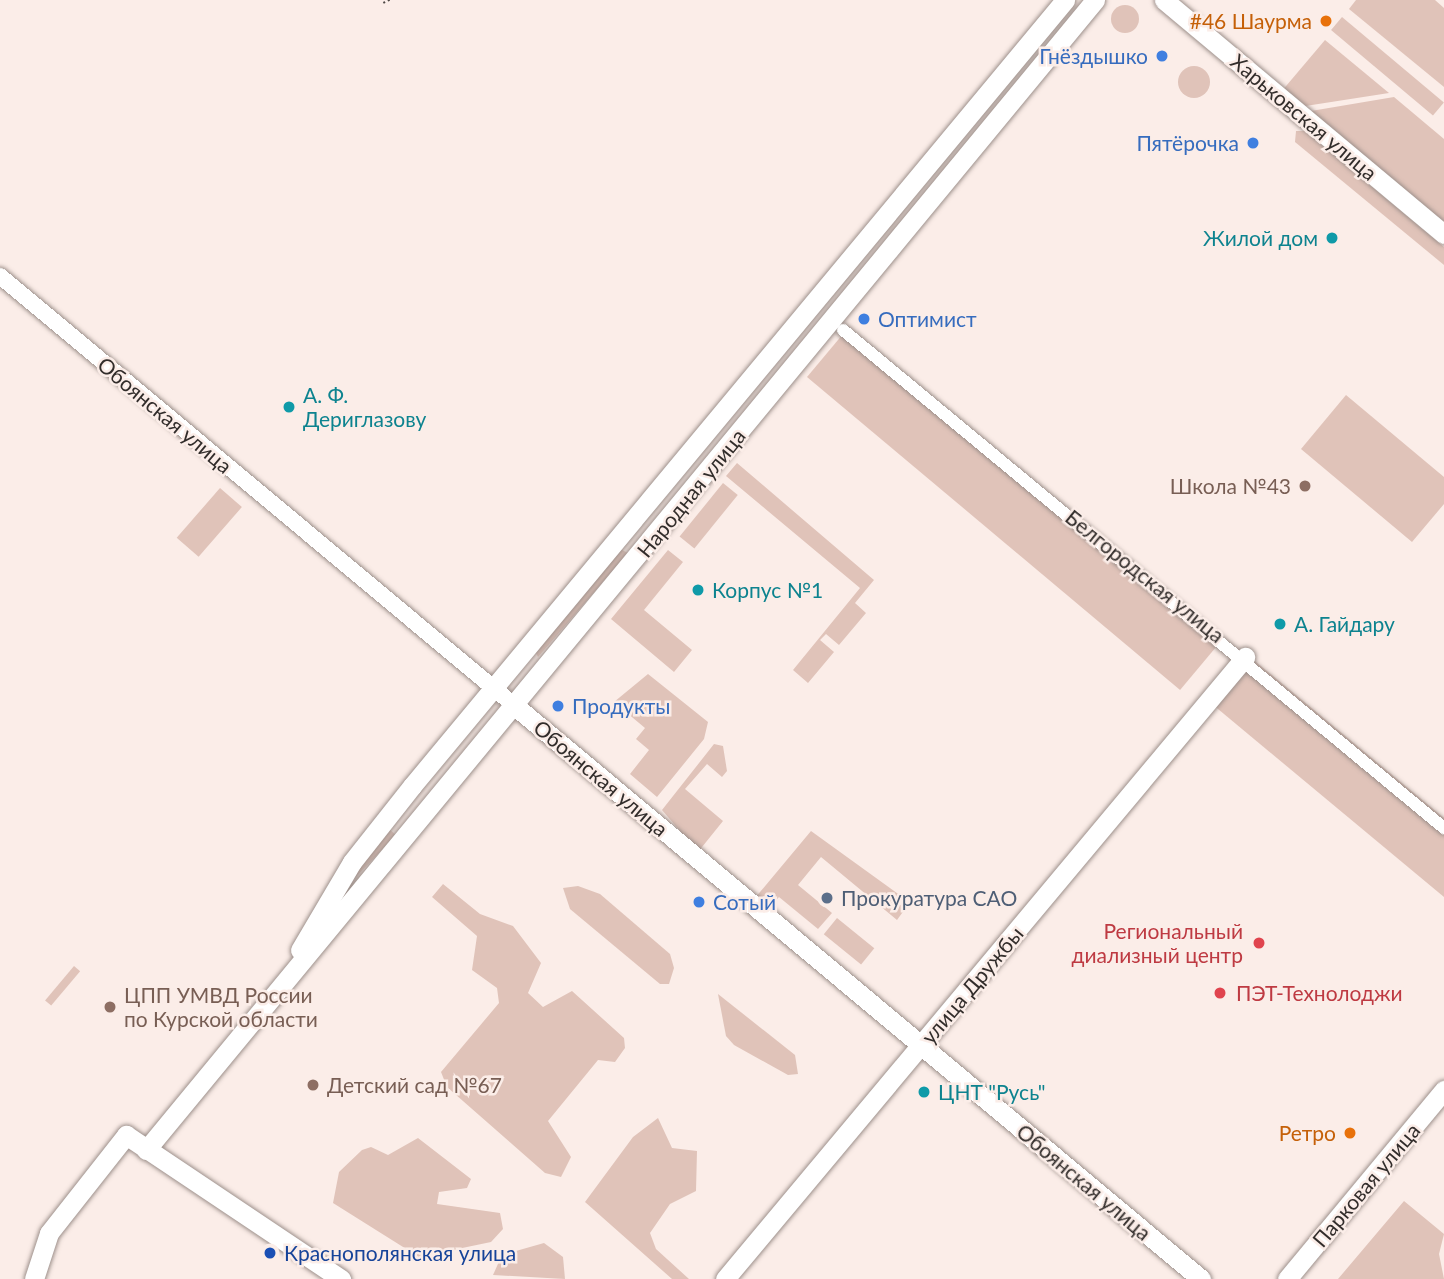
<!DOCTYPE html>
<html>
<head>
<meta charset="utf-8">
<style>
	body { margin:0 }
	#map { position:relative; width:1444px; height:1279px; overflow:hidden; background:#fbede8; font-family:Lato,sans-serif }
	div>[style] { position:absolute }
	.green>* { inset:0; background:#e0c3b9; transform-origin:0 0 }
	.round { border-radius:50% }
	.roads { filter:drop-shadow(0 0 2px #9d908b) drop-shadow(0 0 2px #9d908b) }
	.pedestrian>* { height:12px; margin:-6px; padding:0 6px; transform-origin:6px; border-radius:6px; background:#fff }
	.minor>* { height:16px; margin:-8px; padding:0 8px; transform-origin:8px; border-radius:8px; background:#fff }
	.tertiary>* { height:19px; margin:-9.5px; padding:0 9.5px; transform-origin:9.5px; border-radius:9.5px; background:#fff }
	.rail>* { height:7px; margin-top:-3.5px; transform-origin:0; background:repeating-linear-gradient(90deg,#fbede8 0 13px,#4d4744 0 26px); box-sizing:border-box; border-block:2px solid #4d4744 }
	.dots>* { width:19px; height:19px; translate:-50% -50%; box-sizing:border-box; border:4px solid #fbede8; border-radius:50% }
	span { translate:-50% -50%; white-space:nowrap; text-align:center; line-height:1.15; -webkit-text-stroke:5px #fbede8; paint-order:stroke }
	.food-label { font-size:21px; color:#c56008 }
	.right { translate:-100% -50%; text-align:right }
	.shop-label { font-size:21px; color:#366cbe }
	.left { translate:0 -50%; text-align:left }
	.street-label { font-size:21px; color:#322d2b }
	.culture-label { font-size:21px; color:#0d838f }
	.education-label { font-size:21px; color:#785e54 }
	.service-label { font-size:21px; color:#4e5e75 }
	.health-label { font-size:21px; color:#be3a42 }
	.transit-label { font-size:21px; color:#164399 }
</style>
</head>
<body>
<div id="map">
	<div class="green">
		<div style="clip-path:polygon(1356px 0,1435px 0,1444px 8px,1444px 87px,1349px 9px)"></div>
		<div class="round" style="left:1111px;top:5px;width:28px;height:28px"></div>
		<div style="left:1342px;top:17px;width:133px;height:17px;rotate:40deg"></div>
		<div style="clip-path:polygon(1325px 40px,1389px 93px,1299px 107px,1281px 92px)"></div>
		<div class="round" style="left:1178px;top:66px;width:32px;height:32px"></div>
		<div style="clip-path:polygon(1394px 97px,1444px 139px,1444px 227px,1305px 112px)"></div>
		<div style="clip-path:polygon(1296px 131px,1305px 131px,1444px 247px,1444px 265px,1295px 142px)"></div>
		<div style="left:843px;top:334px;width:487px;height:56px;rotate:40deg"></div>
		<div style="clip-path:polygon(1346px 395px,1444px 477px,1444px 504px,1412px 542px,1301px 449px)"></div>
		<div style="clip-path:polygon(737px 463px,874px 580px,855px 603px,866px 613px,839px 645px,826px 634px,820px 640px,834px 652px,808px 683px,793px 670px,860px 588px,726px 476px)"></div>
		<div style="left:723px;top:483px;width:19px;height:69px;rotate:39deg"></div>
		<div style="left:220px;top:488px;width:29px;height:66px;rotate:41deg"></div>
		<div style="clip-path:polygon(620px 549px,628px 553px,538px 657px,535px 651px)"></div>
		<div style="clip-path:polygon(668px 550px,683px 562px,644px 610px,692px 650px,674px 672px,611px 619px)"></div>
		<div style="clip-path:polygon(1250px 657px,1444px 818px,1444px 897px,1212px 704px)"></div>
		<div style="clip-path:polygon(648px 674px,708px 722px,704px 739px,657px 797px,630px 774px,649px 750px,636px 739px,645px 728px,614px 702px)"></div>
		<div style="clip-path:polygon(714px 744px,723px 746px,727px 771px,722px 777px,707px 764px,685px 789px,723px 821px,698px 852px,662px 810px)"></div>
		<div style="clip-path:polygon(389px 829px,396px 835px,353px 880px,351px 879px)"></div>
		<div style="clip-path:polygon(811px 831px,901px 896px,897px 902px,905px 909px,897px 920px,821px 857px,798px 885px,832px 913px,818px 929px,779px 897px,768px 909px,755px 898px)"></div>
		<div style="clip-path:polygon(443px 884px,480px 914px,513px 926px,541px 963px,528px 993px,543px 1007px,572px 991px,624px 1038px,625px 1048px,615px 1062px,598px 1060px,548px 1121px,571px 1157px,561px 1177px,545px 1173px,447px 1087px,441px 1072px,499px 1003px,497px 988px,472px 970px,477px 936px,432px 897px)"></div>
		<div style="clip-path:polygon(578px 886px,600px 894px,670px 954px,674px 968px,669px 984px,660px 984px,570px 909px,563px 888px)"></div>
		<div style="left:837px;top:918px;width:48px;height:21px;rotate:39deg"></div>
		<div style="left:74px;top:966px;width:8px;height:45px;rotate:40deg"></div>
		<div style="clip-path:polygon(718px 994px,795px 1055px,798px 1074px,788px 1075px,734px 1045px,726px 1036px)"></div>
		<div style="clip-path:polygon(658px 1118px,672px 1148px,697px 1151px,696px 1191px,670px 1204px,650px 1233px,656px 1249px,689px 1279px,672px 1279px,585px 1202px,633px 1137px)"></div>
		<div style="clip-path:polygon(418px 1138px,471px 1179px,467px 1188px,439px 1192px,437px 1204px,500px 1213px,503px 1229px,491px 1242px,419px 1257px,333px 1203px,339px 1172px,362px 1150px,371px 1147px,388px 1155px)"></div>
		<div style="clip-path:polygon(1404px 1201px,1444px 1234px,1439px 1254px,1444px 1279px,1338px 1279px)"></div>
		<div style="clip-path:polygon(544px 1243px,563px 1257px,565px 1279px,493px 1275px,502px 1255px)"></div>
	</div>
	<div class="roads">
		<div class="pedestrian">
			<div style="left:843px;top:330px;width:781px;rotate:39.65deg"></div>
		</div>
		<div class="minor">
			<div style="left:0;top:276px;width:671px;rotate:39.86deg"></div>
		</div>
		<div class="tertiary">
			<div style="left:1164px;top:0;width:365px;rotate:39.9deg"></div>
			<div style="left:515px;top:706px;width:894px;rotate:39.87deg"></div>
			<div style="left:300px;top:950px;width:102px;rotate:-59.4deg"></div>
			<div style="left:352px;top:862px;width:97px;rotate:-51.7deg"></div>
			<div style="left:412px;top:786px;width:1022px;rotate:-50.28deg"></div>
			<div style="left:146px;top:1150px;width:1491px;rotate:-50.47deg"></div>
			<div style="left:34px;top:1279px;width:48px;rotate:-71.9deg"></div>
			<div style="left:49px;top:1233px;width:125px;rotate:-51.8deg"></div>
			<div style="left:126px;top:1135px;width:259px;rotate:33.8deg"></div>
			<div style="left:725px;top:1279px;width:811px;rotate:-50.1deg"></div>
			<div style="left:1287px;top:1279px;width:246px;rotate:-50.3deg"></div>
		</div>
	</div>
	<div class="rail">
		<div style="left:386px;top:0;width:2px;rotate:63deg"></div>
	</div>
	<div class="dots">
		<div style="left:1326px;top:21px;background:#e8710a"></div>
		<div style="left:1162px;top:56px;background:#3f7fe0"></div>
		<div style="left:1253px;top:143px;background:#3f7fe0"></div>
		<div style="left:1332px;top:238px;background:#0f9aa8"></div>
		<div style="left:864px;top:319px;background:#3f7fe0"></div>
		<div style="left:289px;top:407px;background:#0f9aa8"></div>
		<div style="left:1305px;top:486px;background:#8d6e63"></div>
		<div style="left:698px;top:590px;background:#0f9aa8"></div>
		<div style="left:1280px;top:624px;background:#0f9aa8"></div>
		<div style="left:558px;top:706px;background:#3f7fe0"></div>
		<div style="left:827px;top:898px;background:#5c6f8a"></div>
		<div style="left:699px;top:902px;background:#3f7fe0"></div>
		<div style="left:1259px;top:943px;background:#e0444e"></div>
		<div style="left:1220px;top:993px;background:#e0444e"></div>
		<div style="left:110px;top:1007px;background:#8d6e63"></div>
		<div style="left:313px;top:1085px;background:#8d6e63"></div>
		<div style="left:924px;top:1092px;background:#0f9aa8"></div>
		<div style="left:1350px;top:1133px;background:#e8710a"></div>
		<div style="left:270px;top:1253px;background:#1a4fb4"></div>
	</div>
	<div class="food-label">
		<span class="right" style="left:1312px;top:21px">#46 Шаурма</span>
		<span class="right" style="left:1336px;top:1133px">Ретро</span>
	</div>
	<div class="shop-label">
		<span class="right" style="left:1148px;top:56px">Гнёздышко</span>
		<span class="right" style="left:1239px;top:143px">Пятёрочка</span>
		<span class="left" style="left:878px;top:319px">Оптимист</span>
		<span class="left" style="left:572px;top:706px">Продукты</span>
		<span class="left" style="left:713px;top:902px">Сотый</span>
	</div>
	<div class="street-label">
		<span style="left:1304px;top:117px;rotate:40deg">Харьковская улица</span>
		<span style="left:165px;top:415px;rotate:40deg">Обоянская улица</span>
		<span style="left:691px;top:493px;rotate:-51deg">Народная улица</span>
		<span style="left:1145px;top:576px;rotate:39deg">Белгородская улица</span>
		<span style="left:601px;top:778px;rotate:40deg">Обоянская улица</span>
		<span style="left:972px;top:985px;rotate:-50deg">улица Дружбы</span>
		<span style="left:1084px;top:1182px;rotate:40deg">Обоянская улица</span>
		<span style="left:1366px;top:1185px;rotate:-50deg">Парковая улица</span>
	</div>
	<div class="culture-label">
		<span class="right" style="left:1318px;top:238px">Жилой дом</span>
		<span class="left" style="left:303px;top:407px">А. Ф.<br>Дериглазову</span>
		<span class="left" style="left:712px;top:590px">Корпус №1</span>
		<span class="left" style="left:1294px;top:624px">А. Гайдару</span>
		<span class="left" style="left:938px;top:1092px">ЦНТ "Русь"</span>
	</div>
	<div class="education-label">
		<span class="right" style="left:1291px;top:486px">Школа №43</span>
		<span class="left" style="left:124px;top:1007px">ЦПП УМВД России<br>по Курской области</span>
		<span class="left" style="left:327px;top:1085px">Детский сад №67</span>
	</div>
	<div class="service-label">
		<span class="left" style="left:841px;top:898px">Прокуратура САО</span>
	</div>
	<div class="health-label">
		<span class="right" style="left:1243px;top:943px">Региональный<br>диализный центр</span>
		<span class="left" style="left:1236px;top:993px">ПЭТ-Технолоджи</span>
	</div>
	<div class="transit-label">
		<span class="left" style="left:284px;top:1253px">Краснополянская улица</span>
	</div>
</div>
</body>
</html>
